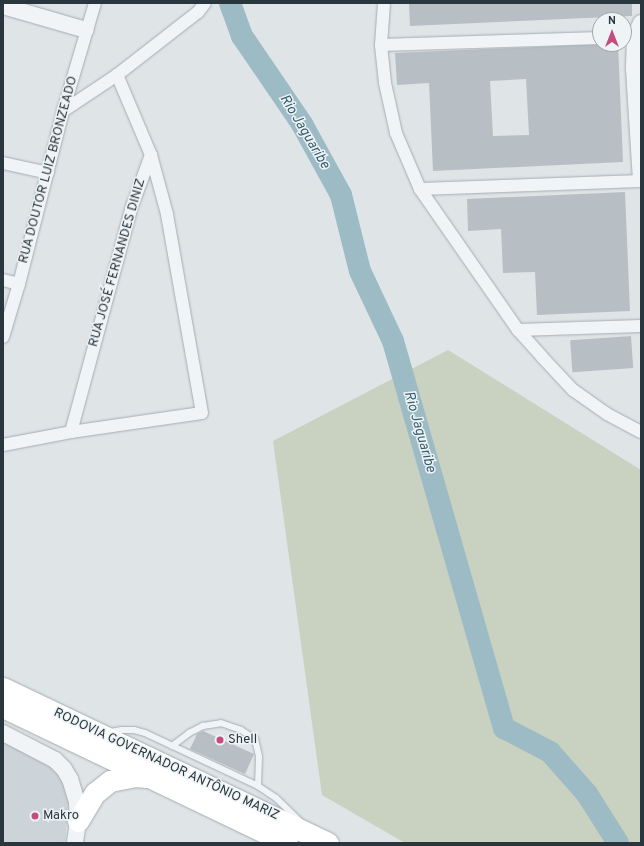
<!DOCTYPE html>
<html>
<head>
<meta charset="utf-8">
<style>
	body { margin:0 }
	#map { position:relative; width:644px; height:846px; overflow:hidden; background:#dfe4e7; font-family:Overpass,sans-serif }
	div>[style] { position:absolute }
	.built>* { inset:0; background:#cdd4d9 }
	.green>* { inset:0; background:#c9d1c1 }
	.river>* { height:22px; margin:-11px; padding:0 11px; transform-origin:11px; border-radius:11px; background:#9cbbc5 }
	.building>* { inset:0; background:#b7bfc4; transform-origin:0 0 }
	.roads { filter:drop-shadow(0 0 1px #a5acb1) drop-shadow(0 0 1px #a5acb1) }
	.service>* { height:6px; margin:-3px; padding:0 3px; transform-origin:3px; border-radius:3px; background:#f1f4f6 }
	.minor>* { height:12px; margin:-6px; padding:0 6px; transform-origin:6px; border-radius:6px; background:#f1f4f6 }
	.tertiary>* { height:16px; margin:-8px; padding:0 8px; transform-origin:8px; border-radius:8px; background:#f1f4f6 }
	.trunk>* { height:21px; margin:-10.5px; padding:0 10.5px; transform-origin:10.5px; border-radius:10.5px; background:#fff }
	.dots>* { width:11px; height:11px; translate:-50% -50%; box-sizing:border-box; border:2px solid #eef3f5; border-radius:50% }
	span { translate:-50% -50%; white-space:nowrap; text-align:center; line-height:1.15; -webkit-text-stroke:3px #eef3f5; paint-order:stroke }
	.street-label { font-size:13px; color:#29363d }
	.poi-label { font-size:13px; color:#29363d }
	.left { translate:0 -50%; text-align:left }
	.water-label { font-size:14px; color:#365e6e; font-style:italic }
	.frame { position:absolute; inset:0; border:4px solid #29363d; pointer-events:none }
	.north { position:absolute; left:592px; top:12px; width:40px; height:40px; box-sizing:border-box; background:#eef3f5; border:1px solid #9fa7ab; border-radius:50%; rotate:0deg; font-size:11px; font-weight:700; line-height:16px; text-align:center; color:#29363d }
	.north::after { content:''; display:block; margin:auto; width:14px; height:18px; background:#c44c7e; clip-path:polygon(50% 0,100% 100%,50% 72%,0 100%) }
</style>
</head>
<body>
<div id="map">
	<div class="built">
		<div style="clip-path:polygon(3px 739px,48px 762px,70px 789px,65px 843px,3px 843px)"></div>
	</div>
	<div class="green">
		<div style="clip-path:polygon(448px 350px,641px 470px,641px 843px,405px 843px,322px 795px,273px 441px)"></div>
	</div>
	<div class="river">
		<div style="left:230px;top:3px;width:35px;rotate:70deg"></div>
		<div style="left:242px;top:36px;width:107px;rotate:55.7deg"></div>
		<div style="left:302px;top:124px;width:81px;rotate:61.2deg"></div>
		<div style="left:341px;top:195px;width:78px;rotate:76deg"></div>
		<div style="left:360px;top:271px;width:77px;rotate:64.8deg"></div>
		<div style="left:393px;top:341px;width:403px;rotate:74deg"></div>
		<div style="left:504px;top:728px;width:52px;rotate:27.6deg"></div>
		<div style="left:550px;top:752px;width:56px;rotate:48.6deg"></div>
		<div style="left:587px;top:794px;width:58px;rotate:57.7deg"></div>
	</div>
	<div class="building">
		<div style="clip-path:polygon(409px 3px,632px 3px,632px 16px,410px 26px)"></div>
		<div style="clip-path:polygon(evenodd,604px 44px,618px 44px,623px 162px,433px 171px,429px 83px,397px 85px,395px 53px,604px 44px,526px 79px,529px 135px,493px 136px,490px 81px,526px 79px)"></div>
		<div style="clip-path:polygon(625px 192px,630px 311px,537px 315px,535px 272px,503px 273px,501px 229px,468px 231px,467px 199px)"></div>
		<div style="left:631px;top:336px;width:32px;height:61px;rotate:86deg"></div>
		<div style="clip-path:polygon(203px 731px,254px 754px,245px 774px,190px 749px,197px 734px)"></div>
	</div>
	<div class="roads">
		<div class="service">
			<div style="left:110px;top:732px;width:11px;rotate:-10deg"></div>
			<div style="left:121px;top:730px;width:13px"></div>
			<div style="left:134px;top:730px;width:11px;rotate:15deg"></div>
			<div style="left:145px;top:733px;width:125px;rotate:25.1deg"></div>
			<div style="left:258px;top:786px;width:22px;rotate:34deg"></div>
			<div style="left:276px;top:798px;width:35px;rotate:44deg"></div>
			<div style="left:172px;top:746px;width:21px;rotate:-37deg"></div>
			<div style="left:189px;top:733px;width:16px;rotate:-27deg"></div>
			<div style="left:203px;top:726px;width:18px;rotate:-9deg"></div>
			<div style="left:221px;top:723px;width:21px;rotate:19deg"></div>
			<div style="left:241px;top:730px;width:17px;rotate:33deg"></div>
			<div style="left:255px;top:739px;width:18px;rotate:77deg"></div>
			<div style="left:259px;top:757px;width:29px;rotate:92deg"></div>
		</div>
		<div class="minor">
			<div style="left:384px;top:3px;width:42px;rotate:94.1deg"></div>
			<div style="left:381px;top:45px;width:38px;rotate:84deg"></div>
			<div style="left:385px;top:83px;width:51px;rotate:77.6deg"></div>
			<div style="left:396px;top:133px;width:61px;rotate:66.8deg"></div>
			<div style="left:420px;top:189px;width:172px;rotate:55.2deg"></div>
			<div style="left:518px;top:330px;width:36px;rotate:48deg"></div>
			<div style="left:542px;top:357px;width:45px;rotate:46.8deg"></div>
			<div style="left:573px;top:390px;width:42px;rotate:35.2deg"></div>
			<div style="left:607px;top:414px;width:38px;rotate:28deg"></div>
			<div style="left:381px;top:45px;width:219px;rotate:-1.8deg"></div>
			<div style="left:63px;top:111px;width:65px;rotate:-33.7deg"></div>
			<div style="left:117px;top:75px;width:103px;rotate:-37.9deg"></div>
			<div style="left:198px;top:12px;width:11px;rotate:-52deg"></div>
			<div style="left:3px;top:163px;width:46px;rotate:12.5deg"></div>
			<div style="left:420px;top:189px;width:221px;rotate:-2.1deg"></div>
			<div style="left:3px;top:280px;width:16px;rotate:14deg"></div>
			<div style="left:518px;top:330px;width:123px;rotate:-1.9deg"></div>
			<div style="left:3px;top:337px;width:55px;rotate:-73.2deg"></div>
			<div style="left:19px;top:284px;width:179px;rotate:-75.7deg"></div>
			<div style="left:63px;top:111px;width:113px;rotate:-73.5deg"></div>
			<div style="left:71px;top:432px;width:231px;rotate:-74.9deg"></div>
			<div style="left:131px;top:209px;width:58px;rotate:-69.7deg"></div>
			<div style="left:3px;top:445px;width:69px;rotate:-10.8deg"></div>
			<div style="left:71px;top:432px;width:132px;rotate:-8.3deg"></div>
			<div style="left:202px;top:413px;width:202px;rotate:-100deg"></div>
			<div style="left:167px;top:214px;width:61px;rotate:-105.2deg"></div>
			<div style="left:151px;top:155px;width:87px;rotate:-113deg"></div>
		</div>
		<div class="tertiary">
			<div style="left:3px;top:6px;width:86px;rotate:16.1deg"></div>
			<div style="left:641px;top:23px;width:15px;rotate:113deg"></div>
			<div style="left:635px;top:37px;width:32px;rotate:92deg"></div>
			<div style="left:634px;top:69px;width:110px;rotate:86.4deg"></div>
			<div style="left:3px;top:733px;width:59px;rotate:27.4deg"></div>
			<div style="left:55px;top:760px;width:13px;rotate:45deg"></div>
			<div style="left:64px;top:769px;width:12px;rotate:59deg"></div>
			<div style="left:70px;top:779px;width:24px;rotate:73deg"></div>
			<div style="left:77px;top:802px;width:19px;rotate:87deg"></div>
			<div style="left:78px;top:821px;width:22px;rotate:98deg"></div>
		</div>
		<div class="trunk">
			<div style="left:3px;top:688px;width:360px;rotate:25.5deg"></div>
			<div style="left:3px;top:707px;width:315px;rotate:25.6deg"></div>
			<div style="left:78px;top:821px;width:33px;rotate:-59deg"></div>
			<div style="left:95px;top:793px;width:19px;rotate:-39deg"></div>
			<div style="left:110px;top:781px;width:25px;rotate:-11deg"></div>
			<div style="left:135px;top:776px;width:11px;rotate:5deg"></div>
		</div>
	</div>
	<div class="dots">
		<div style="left:220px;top:740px;background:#c44c7e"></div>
		<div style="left:35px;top:816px;background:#c44c7e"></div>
	</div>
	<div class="street-label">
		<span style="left:49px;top:170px;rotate:-75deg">RUA DOUTOR LUIZ BRONZEADO</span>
		<span style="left:118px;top:263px;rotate:-74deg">RUA JOSÉ FERNANDES DINIZ</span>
		<span style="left:166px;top:765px;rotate:25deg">RODOVIA GOVERNADOR ANTÔNIO MARIZ</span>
	</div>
	<div class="poi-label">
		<span class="left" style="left:228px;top:740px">Shell</span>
		<span class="left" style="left:43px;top:816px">Makro</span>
	</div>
	<div class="water-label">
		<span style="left:304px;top:132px;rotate:59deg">Rio Jaguaribe</span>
		<span style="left:419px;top:432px;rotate:74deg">Rio Jaguaribe</span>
	</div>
	<div class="frame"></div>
	<div class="north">N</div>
</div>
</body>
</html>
